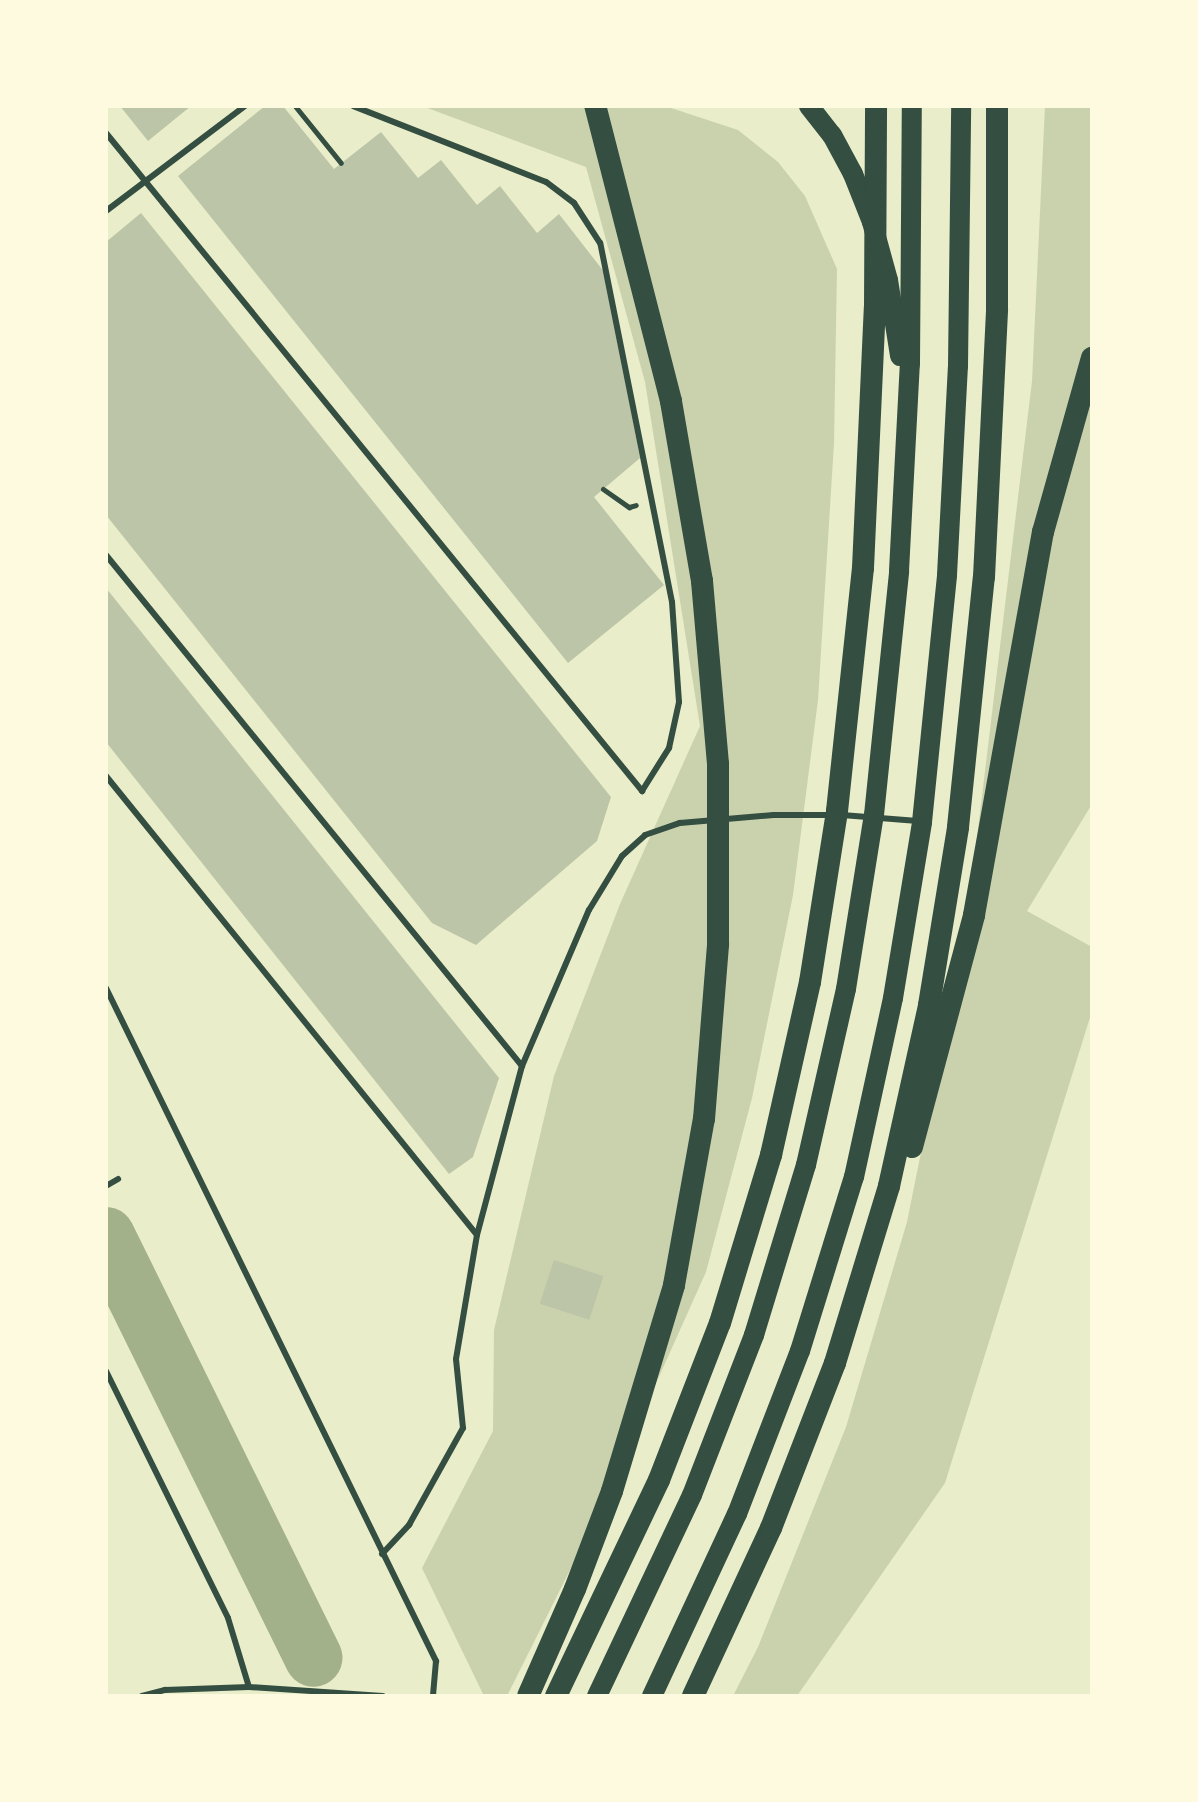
<!DOCTYPE html>
<html>
<head>
<meta charset="utf-8">
<style>
	body { margin:0 }
	#map { position:relative; width:1198px; height:1802px; overflow:hidden; background:#e9edc9; font-family:Raleway,sans-serif }
	div>[style] { position:absolute }
	.green>* { inset:0; background:#cad2ad }
	.river>* { height:58px; margin:-29px; padding:0 29px; transform-origin:29px; border-radius:29px; background:#a3b18a }
	.building>* { inset:0; background:#bcc5a7; transform-origin:0 0 }
	.path>* { height:5px; margin:-2.5px; padding:0 2.5px; transform-origin:2.5px; border-radius:2.5px; background:#344e41 }
	.service>* { height:6px; margin:-3px; padding:0 3px; transform-origin:3px; border-radius:3px; background:#344e41 }
	.primary>* { height:20px; margin:-10px; padding:0 10px; transform-origin:10px; border-radius:10px; background:#344e41 }
	.trunk>* { height:22px; margin:-11px; padding:0 11px; transform-origin:11px; border-radius:11px; background:#344e41 }
	span { translate:-50% -50%; white-space:nowrap; text-align:center; line-height:1.15; -webkit-text-stroke:6px #fefae0; paint-order:stroke }
	.frame { position:absolute; inset:0; border:108px solid #fefae0; pointer-events:none }
</style>
</head>
<body>
<div id="map">
	<div class="green">
		<div style="clip-path:polygon(422px 106px,665px 106px,738px 130px,778px 162px,805px 196px,837px 269px,834px 443px,818px 700px,793px 895px,752px 1098px,706px 1272px,592px 1526px,507px 1696px,484px 1696px,422px 1568px,493px 1431px,494px 1330px,554px 1076px,620px 904px,700px 726px,645px 382px,586px 167px)"></div>
		<div style="clip-path:polygon(1045px 106px,1092px 106px,1092px 804px,1027px 911px,1092px 947px,1092px 1011px,945px 1483px,797px 1696px,733px 1696px,758px 1647px,846px 1427px,907px 1222px,966px 929px,1032px 381px)"></div>
	</div>
	<div class="river">
		<div style="left:106px;top:1236px;width:470px;rotate:63.8deg"></div>
	</div>
	<div class="building">
		<div style="clip-path:polygon(120px 106px,191px 106px,148px 141px)"></div>
		<div style="clip-path:polygon(265px 106px,283px 106px,334px 169px,381px 132px,418px 178px,441px 160px,477px 205px,500px 186px,537px 233px,559px 214px,605px 273px,640px 458px,594px 497px,664px 585px,568px 663px,178px 176px)"></div>
		<div style="clip-path:polygon(141px 213px,611px 797px,597px 841px,476px 945px,432px 923px,106px 515px,106px 242px)"></div>
		<div style="clip-path:polygon(106px 588px,499px 1078px,473px 1157px,449px 1174px,106px 742px)"></div>
		<div style="left:554px;top:1260px;width:52px;height:46px;rotate:18deg"></div>
	</div>
	<div class="path">
		<div style="left:295px;top:106px;width:73px;rotate:51.1deg"></div>
		<div style="left:603px;top:489px;width:32px;rotate:35deg"></div>
		<div style="left:629px;top:507px;width:7px;rotate:-16deg"></div>
	</div>
	<div class="service">
		<div style="left:106px;top:133px;width:849px;rotate:50.83deg"></div>
		<div style="left:642px;top:791px;width:51px;rotate:-57.9deg"></div>
		<div style="left:669px;top:748px;width:47px;rotate:-77.7deg"></div>
		<div style="left:679px;top:702px;width:100px;rotate:-94deg"></div>
		<div style="left:672px;top:602px;width:366px;rotate:-101.3deg"></div>
		<div style="left:600px;top:243px;width:48px;rotate:-123deg"></div>
		<div style="left:574px;top:203px;width:35px;rotate:-143deg"></div>
		<div style="left:546px;top:182px;width:207px;rotate:-158.5deg"></div>
		<div style="left:106px;top:211px;width:174px;rotate:-37.1deg"></div>
		<div style="left:106px;top:555px;width:659px;rotate:50.85deg"></div>
		<div style="left:106px;top:776px;width:590px;rotate:51.05deg"></div>
		<div style="left:842px;top:815px;width:76px;rotate:4.5deg"></div>
		<div style="left:106px;top:988px;width:750px;rotate:63.88deg"></div>
		<div style="left:436px;top:1661px;width:35px;rotate:95deg"></div>
		<div style="left:106px;top:1186px;width:14px;rotate:-30deg"></div>
		<div style="left:106px;top:1371px;width:275px;rotate:63.7deg"></div>
		<div style="left:228px;top:1618px;width:72px;rotate:73.1deg"></div>
		<div style="left:382px;top:1554px;width:40px;rotate:-47deg"></div>
		<div style="left:409px;top:1525px;width:111px;rotate:-60.9deg"></div>
		<div style="left:463px;top:1428px;width:69px;rotate:-95.8deg"></div>
		<div style="left:456px;top:1359px;width:126px;rotate:-80.4deg"></div>
		<div style="left:477px;top:1235px;width:175px;rotate:-75.1deg"></div>
		<div style="left:522px;top:1066px;width:170px;rotate:-66.8deg"></div>
		<div style="left:589px;top:910px;width:63px;rotate:-58.6deg"></div>
		<div style="left:622px;top:856px;width:31px;rotate:-42deg"></div>
		<div style="left:645px;top:835px;width:37px;rotate:-19deg"></div>
		<div style="left:680px;top:823px;width:94px;rotate:-4.9deg"></div>
		<div style="left:774px;top:815px;width:56px"></div>
		<div style="left:142px;top:1696px;width:24px;rotate:-15deg"></div>
		<div style="left:165px;top:1690px;width:84px;rotate:-2deg"></div>
		<div style="left:249px;top:1687px;width:134px;rotate:3.8deg"></div>
	</div>
	<div class="primary">
		<div style="left:809px;top:106px;width:37px;rotate:52deg"></div>
		<div style="left:832px;top:135px;width:44px;rotate:61.7deg"></div>
		<div style="left:853px;top:174px;width:52px;rotate:68.4deg"></div>
		<div style="left:872px;top:222px;width:60px;rotate:74.6deg"></div>
		<div style="left:888px;top:280px;width:77px;rotate:81deg"></div>
		<div style="left:597px;top:1696px;width:222px;rotate:-64.7deg"></div>
		<div style="left:692px;top:1495px;width:172px;rotate:-68.8deg"></div>
		<div style="left:754px;top:1335px;width:178px;rotate:-73deg"></div>
		<div style="left:806px;top:1165px;width:180px;rotate:-77.2deg"></div>
		<div style="left:846px;top:989px;width:176px;rotate:-80.9deg"></div>
		<div style="left:874px;top:815px;width:245px;rotate:-84.1deg"></div>
		<div style="left:899px;top:571px;width:207px;rotate:-87deg"></div>
		<div style="left:910px;top:364px;width:258px;rotate:-89.6deg"></div>
		<div style="left:652px;top:1696px;width:201px;rotate:-65deg"></div>
		<div style="left:737px;top:1514px;width:175px;rotate:-68.9deg"></div>
		<div style="left:800px;top:1351px;width:182px;rotate:-72.8deg"></div>
		<div style="left:854px;top:1177px;width:183px;rotate:-77.7deg"></div>
		<div style="left:893px;top:998px;width:178px;rotate:-80.6deg"></div>
		<div style="left:922px;top:822px;width:248px;rotate:-84.2deg"></div>
		<div style="left:947px;top:575px;width:209px;rotate:-87deg"></div>
		<div style="left:958px;top:366px;width:260px;rotate:-89.3deg"></div>
	</div>
	<div class="trunk">
		<div style="left:912px;top:1147px;width:240px;rotate:-75deg"></div>
		<div style="left:974px;top:915px;width:389px;rotate:-79.8deg"></div>
		<div style="left:1043px;top:532px;width:181px;rotate:-74.3deg"></div>
		<div style="left:528px;top:1696px;width:117px;rotate:-66.3deg"></div>
		<div style="left:575px;top:1589px;width:105px;rotate:-69.3deg"></div>
		<div style="left:612px;top:1491px;width:215px;rotate:-73.2deg"></div>
		<div style="left:674px;top:1285px;width:169px;rotate:-79.8deg"></div>
		<div style="left:704px;top:1119px;width:176px;rotate:-85.4deg"></div>
		<div style="left:718px;top:944px;width:180px;rotate:-90deg"></div>
		<div style="left:718px;top:764px;width:184px;rotate:-95deg"></div>
		<div style="left:702px;top:581px;width:183px;rotate:-99.8deg"></div>
		<div style="left:671px;top:401px;width:305px;rotate:-104.4deg"></div>
		<div style="left:556px;top:1696px;width:239px;rotate:-64.5deg"></div>
		<div style="left:659px;top:1480px;width:168px;rotate:-68.8deg"></div>
		<div style="left:720px;top:1323px;width:176px;rotate:-73.1deg"></div>
		<div style="left:771px;top:1155px;width:177px;rotate:-77.3deg"></div>
		<div style="left:810px;top:982px;width:173px;rotate:-81deg"></div>
		<div style="left:837px;top:811px;width:244px;rotate:-83.9deg"></div>
		<div style="left:863px;top:568px;width:261px;rotate:-87.4deg"></div>
		<div style="left:875px;top:307px;width:201px;rotate:-89.7deg"></div>
		<div style="left:693px;top:1696px;width:185px;rotate:-65.1deg"></div>
		<div style="left:771px;top:1528px;width:177px;rotate:-68.8deg"></div>
		<div style="left:835px;top:1363px;width:185px;rotate:-73deg"></div>
		<div style="left:889px;top:1186px;width:185px;rotate:-77.5deg"></div>
		<div style="left:929px;top:1005px;width:180px;rotate:-80.7deg"></div>
		<div style="left:958px;top:827px;width:251px;rotate:-84.1deg"></div>
		<div style="left:984px;top:577px;width:268px;rotate:-87.2deg"></div>
		<div style="left:997px;top:309px;width:203px;rotate:-90deg"></div>
	</div>
	<div class="frame"></div>
</div>
</body>
</html>
